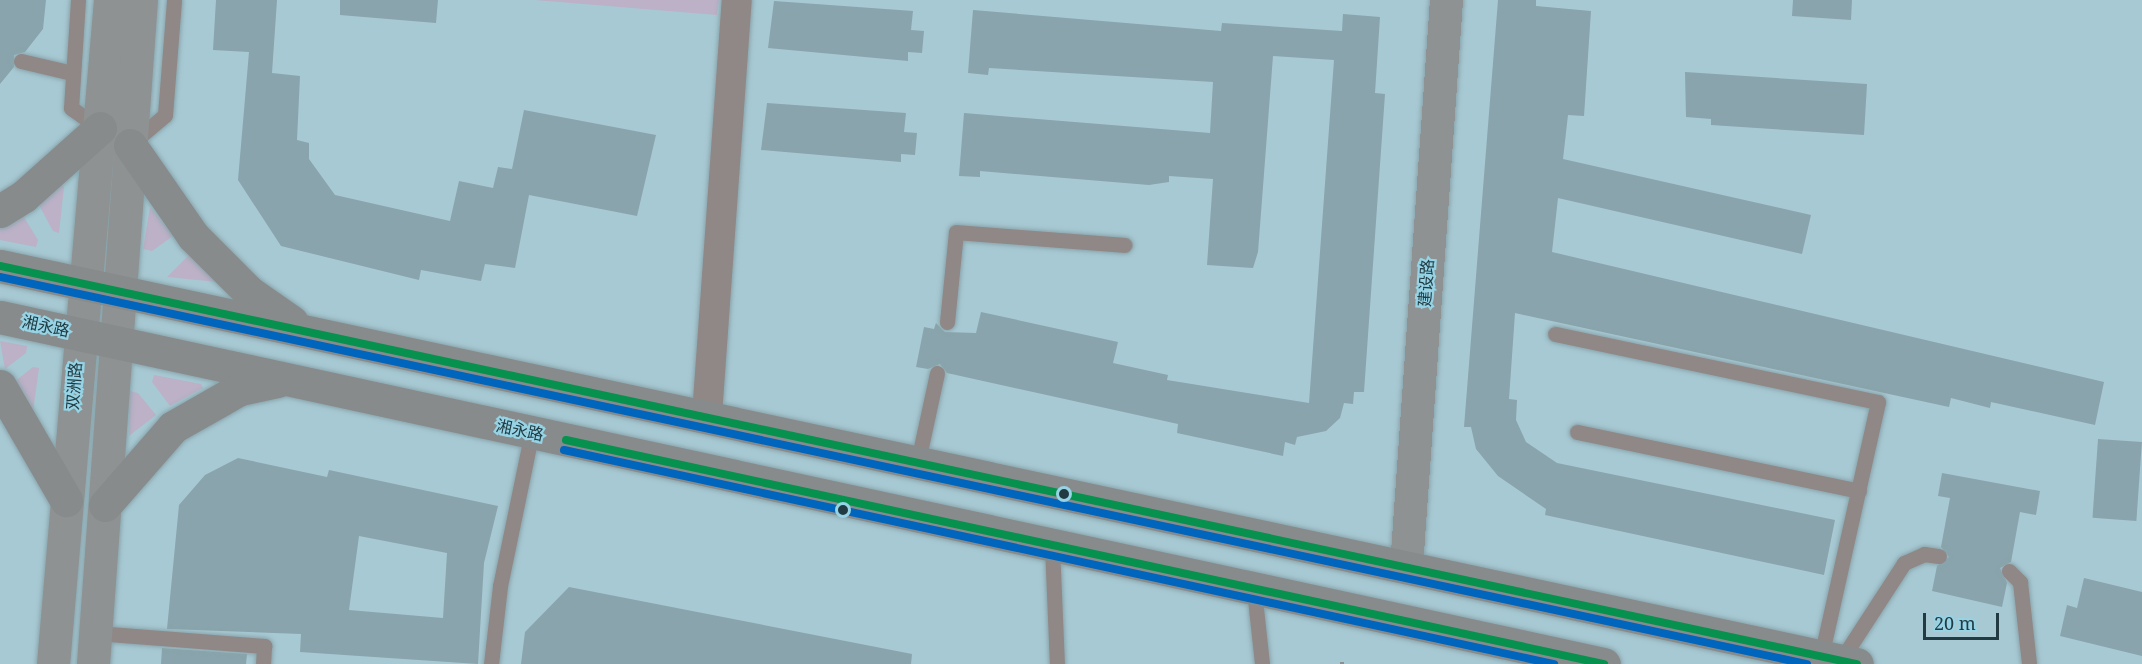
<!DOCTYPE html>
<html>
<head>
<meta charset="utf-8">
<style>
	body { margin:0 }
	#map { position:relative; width:2142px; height:664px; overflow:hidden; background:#a7c9d3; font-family:"Noto Serif","Noto Sans SC",serif }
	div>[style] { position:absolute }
	.green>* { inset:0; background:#bcb1c7 }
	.building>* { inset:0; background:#89a4ac; transform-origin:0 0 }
	.path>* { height:4px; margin-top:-2px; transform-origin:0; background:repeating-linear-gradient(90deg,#8b8f91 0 4.5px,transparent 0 7.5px) }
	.roads { filter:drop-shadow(0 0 2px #8aa5ad) drop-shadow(0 0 2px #8aa5ad) }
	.lane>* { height:15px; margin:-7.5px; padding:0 7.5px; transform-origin:7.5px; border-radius:7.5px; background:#8f8886 }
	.street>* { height:30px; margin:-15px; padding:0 15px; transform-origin:15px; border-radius:15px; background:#8f8886 }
	.secondary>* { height:33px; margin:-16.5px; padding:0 16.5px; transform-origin:16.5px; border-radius:16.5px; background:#8e9292 }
	.primary>* { height:33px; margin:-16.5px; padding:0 16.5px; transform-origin:16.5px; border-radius:16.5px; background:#888b8c }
	.bus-1>* { height:8px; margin:-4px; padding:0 4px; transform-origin:4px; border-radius:4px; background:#07914e }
	.bus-2>* { height:8px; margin:-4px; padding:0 4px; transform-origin:4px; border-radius:4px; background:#0065bd }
	.dots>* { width:16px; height:16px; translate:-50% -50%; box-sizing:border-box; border:3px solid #95d3e5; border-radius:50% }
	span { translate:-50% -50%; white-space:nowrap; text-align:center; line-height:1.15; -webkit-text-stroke:4.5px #95d3e5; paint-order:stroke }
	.street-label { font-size:16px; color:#223b42 }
	.scale { position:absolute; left:1923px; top:613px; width:76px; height:27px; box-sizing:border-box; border:3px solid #223b42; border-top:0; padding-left:8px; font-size:18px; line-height:21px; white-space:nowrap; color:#223b42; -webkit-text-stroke:4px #95d3e5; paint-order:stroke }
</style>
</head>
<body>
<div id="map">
	<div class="green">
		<div style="clip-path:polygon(535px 0,719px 0,717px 15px)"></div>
		<div style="clip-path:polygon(60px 183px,64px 187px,59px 233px,53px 231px,39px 205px)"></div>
		<div style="clip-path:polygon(150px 207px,173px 236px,152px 251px,143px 249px)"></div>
		<div style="clip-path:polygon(22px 214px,38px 240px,36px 247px,0 240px,0 226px)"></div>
		<div style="clip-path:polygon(189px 255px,215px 276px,217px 282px,167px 277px)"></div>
		<div style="clip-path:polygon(0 341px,27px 346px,26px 353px,5px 369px)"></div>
		<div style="clip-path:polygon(33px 367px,39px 368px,33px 411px,14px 382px)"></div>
		<div style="clip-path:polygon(154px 375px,201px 384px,203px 388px,170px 406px,152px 382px)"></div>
		<div style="clip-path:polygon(129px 391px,138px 393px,156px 415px,129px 436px)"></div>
	</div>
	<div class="building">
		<div style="clip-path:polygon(0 0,46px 0,43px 29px,25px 52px,14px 55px,14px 67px,0 84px)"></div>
		<div style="clip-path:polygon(216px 0,277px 0,272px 73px,300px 76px,297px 140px,309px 143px,309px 159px,335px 195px,450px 221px,459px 181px,493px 188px,498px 167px,512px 169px,524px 110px,656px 135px,637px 216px,529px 195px,515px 268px,485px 264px,481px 281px,421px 270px,419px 280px,281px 246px,238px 180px,249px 52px,213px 50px)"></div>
		<div style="clip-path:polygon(340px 0,438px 0,436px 23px,340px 15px)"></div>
		<div style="clip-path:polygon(1498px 0,1536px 0,1536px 6px,1591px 11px,1584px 116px,1568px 115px,1563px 159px,1811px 215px,1802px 254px,1558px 198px,1552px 252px,2104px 382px,2095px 425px,1991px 402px,1990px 408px,1951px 398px,1949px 407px,1515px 313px,1509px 399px,1517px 400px,1516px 420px,1526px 442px,1557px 463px,1835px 520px,1824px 575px,1545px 515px,1546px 509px,1498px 476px,1476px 449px,1471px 427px,1464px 427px)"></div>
		<div style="clip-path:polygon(1793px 0,1852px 0,1851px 20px,1792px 16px)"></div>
		<div style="clip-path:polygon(774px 1px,913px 11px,911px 30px,924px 31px,922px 53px,908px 52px,908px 61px,768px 48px)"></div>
		<div style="clip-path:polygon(973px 10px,1221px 31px,1222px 23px,1342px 31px,1343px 14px,1380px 17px,1375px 93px,1385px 94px,1364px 392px,1354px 392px,1353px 404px,1344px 403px,1340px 418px,1326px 431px,1297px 437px,1295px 445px,1285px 442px,1283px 456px,1177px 433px,1178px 424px,947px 373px,940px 364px,928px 369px,916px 367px,924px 327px,934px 329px,936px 323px,945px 332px,976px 333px,981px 312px,1118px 342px,1113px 363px,1168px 375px,1167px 380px,1309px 403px,1334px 60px,1273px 56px,1258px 252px,1253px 268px,1207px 265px,1213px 179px,1169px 176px,1169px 182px,1149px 185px,980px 171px,980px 177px,959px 176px,964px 113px,1210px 133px,1213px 82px,989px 68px,988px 75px,968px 73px)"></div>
		<div style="clip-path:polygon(1685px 72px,1867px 84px,1864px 135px,1711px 125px,1711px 119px,1686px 117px)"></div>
		<div style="clip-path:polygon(767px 103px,906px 113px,904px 132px,917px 133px,915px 155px,901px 154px,901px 162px,761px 150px)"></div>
		<div style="left:2098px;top:439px;width:44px;height:79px;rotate:4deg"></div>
		<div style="clip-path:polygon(evenodd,238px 458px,327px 477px,329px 470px,498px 506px,484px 563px,478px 664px,300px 652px,301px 634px,167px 629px,179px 505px,205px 475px,238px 458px,359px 536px,447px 553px,443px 618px,349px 610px,359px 536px)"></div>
		<div style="clip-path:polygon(1942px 473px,2040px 491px,2036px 515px,2020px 512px,2011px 562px,2000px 568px,2007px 583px,2002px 607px,1932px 591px,1937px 566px,1949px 557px,1941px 547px,1950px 498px,1938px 496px)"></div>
		<div style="clip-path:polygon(2084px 578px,2142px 592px,2142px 656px,2060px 636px,2067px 605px,2077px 608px)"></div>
		<div style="clip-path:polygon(569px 587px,912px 654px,911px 664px,521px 664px,525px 632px)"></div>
		<div style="clip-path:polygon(162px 648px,247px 654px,246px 664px,161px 664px)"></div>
	</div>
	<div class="path">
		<div style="left:1342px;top:662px;width:2px;rotate:90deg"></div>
	</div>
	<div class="roads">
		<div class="lane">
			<div style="left:78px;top:0;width:108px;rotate:93.7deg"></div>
			<div style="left:71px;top:108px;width:35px;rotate:35deg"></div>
			<div style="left:21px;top:61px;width:52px;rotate:13.2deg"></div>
			<div style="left:132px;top:143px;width:43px;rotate:-40.3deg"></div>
			<div style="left:165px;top:115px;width:115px;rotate:-85.5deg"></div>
			<div style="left:947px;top:322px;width:90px;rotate:-84.3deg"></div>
			<div style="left:956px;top:232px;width:169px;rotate:4.4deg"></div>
			<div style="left:1555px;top:334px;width:330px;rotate:11.9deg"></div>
			<div style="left:1878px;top:402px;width:260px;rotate:102.6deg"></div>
			<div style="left:1577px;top:432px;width:288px;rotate:11.8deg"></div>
			<div style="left:918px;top:461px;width:90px;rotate:-77.8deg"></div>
			<div style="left:1052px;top:546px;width:118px;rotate:87.6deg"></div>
			<div style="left:2009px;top:571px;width:16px;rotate:45deg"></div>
			<div style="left:2020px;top:582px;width:82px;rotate:83.7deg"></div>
			<div style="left:1254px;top:590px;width:74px;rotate:83.8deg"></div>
			<div style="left:96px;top:633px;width:169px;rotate:4.4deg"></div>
			<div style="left:264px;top:646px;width:18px;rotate:93deg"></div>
			<div style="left:1841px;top:660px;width:116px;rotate:-57deg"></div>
			<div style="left:1904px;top:563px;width:22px;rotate:-24deg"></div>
			<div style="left:1924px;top:554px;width:15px;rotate:8deg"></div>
			<div style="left:491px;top:664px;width:79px;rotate:-83.4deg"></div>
			<div style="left:500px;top:586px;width:157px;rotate:-78.3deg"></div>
		</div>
		<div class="street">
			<div style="left:707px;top:415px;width:416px;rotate:-85.9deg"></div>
		</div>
		<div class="secondary">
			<div style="left:1406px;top:566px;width:567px;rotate:-85.96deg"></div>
			<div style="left:53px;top:664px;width:666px;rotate:-85.09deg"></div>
			<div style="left:93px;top:664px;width:666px;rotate:-85.87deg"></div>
		</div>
		<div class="primary">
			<div style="left:130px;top:145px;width:111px;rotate:55.3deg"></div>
			<div style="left:193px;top:236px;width:79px;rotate:45deg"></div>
			<div style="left:249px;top:292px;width:52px;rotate:34.9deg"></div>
			<div style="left:0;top:211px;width:28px;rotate:-32deg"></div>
			<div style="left:24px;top:196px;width:102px;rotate:-41.8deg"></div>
			<div style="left:0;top:266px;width:1899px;rotate:12.1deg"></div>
			<div style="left:0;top:317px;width:1641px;rotate:12.21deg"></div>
			<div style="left:0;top:386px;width:132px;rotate:59.9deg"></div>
			<div style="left:105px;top:505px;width:103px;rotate:-48.9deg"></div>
			<div style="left:173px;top:427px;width:77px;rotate:-29.6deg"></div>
			<div style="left:240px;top:389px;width:39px;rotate:-12deg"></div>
		</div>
	</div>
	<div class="bus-1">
		<div style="left:0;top:266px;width:1899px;rotate:12.1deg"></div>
		<div style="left:566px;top:440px;width:1062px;rotate:12.18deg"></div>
	</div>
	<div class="bus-2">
		<div style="left:0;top:277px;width:1848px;rotate:12.09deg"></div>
		<div style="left:564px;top:450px;width:1013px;rotate:12.2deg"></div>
	</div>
	<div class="dots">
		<div style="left:1064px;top:494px;background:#223b42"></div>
		<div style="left:843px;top:510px;background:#223b42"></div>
	</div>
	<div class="street-label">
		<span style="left:1426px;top:283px;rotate:-86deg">建设路</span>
		<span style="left:46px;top:326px;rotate:12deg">湘永路</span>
		<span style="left:74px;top:386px;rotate:-86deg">双洲路</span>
		<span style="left:520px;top:430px;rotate:12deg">湘永路</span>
	</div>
	<div class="scale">20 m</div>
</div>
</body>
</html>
